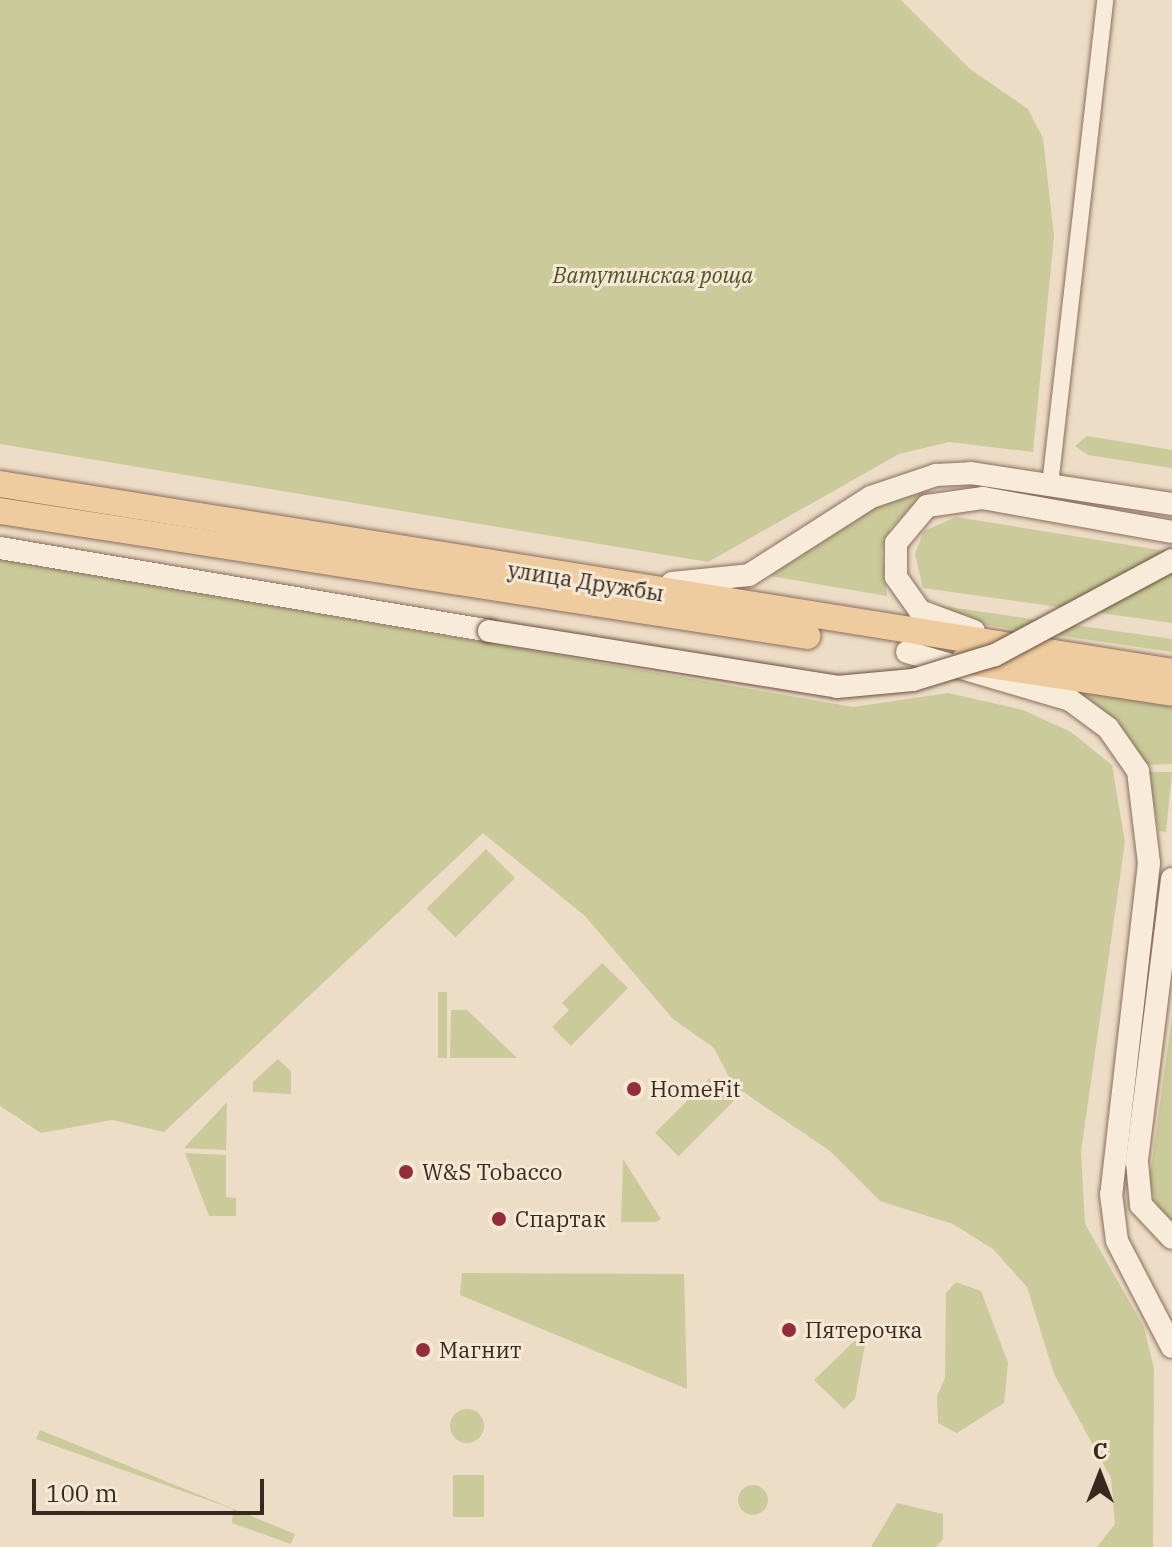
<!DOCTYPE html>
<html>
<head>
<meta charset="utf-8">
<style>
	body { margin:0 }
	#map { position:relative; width:1172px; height:1547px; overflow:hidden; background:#eddcc6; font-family:"IBM Plex Serif",serif }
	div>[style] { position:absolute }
	.green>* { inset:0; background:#cbca9a; transform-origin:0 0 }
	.round { border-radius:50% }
	.roads { filter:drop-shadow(0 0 2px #886e5c) drop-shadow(0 0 2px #886e5c) }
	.minor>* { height:16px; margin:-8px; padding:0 8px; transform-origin:8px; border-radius:8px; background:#f8ebd9 }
	.secondary>* { height:22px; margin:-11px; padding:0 11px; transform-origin:11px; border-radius:11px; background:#f8ebd9 }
	.primary>* { height:26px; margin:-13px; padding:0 13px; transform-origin:13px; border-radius:13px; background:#efcc9f }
	.bridges { filter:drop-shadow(0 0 2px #6a4f3f) drop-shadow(0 0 2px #6a4f3f) }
	.secondary-bridge>* { height:22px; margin:-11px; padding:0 11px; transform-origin:11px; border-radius:11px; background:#f8ebd9 }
	.dots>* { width:22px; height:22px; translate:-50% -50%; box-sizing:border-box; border:4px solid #f5e8d5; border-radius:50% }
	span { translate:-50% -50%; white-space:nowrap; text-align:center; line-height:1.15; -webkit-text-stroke:6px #f5e8d5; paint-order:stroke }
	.park-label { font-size:22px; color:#4f5427; font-style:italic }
	.street-label { font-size:22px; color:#392820 }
	.poi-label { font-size:22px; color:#392820 }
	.left { translate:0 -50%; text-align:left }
	.north { position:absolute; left:1060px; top:1435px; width:80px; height:80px; -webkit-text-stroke:6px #f5e8d5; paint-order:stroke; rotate:0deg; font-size:22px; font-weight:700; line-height:32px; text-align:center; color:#392820 }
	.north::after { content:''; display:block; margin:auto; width:28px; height:36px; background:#392820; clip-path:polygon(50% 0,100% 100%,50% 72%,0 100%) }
	.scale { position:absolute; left:32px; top:1479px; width:232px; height:36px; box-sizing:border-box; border:4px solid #392820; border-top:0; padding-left:10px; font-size:24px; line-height:28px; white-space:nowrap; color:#392820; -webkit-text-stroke:6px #f5e8d5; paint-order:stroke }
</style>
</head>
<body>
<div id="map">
	<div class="green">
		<div style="clip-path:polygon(0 0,901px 0,970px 69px,1028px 109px,1043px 138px,1054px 236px,1033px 452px,949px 442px,899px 454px,708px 562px,0 444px)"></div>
		<div style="clip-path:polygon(1087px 436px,1172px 450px,1172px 468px,1088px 455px,1075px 446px)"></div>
		<div style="clip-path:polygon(925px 492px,890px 529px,882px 551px,887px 596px,770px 576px,875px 505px)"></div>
		<div style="clip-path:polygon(956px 517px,1172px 552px,1172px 623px,923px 588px,915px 554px,924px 531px)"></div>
		<div style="clip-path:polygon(0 558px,853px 707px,948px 693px,1023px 710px,1071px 732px,1112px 765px,1125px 842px,1081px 1152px,1085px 1224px,1144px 1327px,1154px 1369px,1153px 1547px,1097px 1547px,1115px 1524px,1111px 1478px,1054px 1374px,1027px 1287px,993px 1249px,953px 1224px,880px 1201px,830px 1151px,733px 1085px,714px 1048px,673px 1019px,585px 916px,483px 833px,164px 1132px,112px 1120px,41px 1133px,0 1106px)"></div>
		<div style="clip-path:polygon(921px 603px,1172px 639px,1172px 652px,959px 621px)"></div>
		<div style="clip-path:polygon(1069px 690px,1172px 705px,1172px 764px,1145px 765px,1111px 718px)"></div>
		<div style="clip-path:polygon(1148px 772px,1172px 772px,1166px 832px,1159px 831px)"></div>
		<div style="left:486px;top:849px;width:41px;height:84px;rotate:45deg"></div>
		<div style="clip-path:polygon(602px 963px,628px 988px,571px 1046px,552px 1027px,569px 1010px,562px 1003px)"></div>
		<div style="left:438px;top:992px;width:9px;height:66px"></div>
		<div style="clip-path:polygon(451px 1010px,467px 1010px,517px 1058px,450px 1058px)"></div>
		<div style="clip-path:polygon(1172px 1016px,1172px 1221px,1158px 1210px,1149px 1182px)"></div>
		<div style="clip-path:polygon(278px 1059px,291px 1071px,291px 1094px,253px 1092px,253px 1082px)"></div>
		<div style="left:711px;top:1077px;width:33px;height:79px;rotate:45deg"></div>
		<div style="clip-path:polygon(227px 1102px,226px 1150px,184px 1148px)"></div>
		<div style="clip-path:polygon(185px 1153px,226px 1155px,226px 1197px,236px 1198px,236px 1216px,209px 1216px)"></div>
		<div style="clip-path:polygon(623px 1159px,661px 1219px,656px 1222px,621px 1222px)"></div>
		<div style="clip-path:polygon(462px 1273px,684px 1274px,687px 1389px,460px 1295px)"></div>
		<div style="clip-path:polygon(956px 1282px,981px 1291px,1008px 1363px,1004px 1403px,957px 1433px,938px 1423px,937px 1396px,945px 1378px,946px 1293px)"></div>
		<div style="clip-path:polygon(868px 1328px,855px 1399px,844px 1409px,814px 1380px)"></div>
		<div class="round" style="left:450px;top:1409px;width:34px;height:34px"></div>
		<div style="clip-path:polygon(40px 1430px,295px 1534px,291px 1544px,232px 1523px,233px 1509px,36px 1439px)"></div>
		<div style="left:453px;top:1475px;width:31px;height:42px"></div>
		<div class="round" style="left:738px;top:1485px;width:30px;height:30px"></div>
		<div style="clip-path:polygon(897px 1503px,943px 1514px,943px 1539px,936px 1547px,871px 1547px)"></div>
	</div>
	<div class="roads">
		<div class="minor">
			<div style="left:1050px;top:485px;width:488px;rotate:-83.5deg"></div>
		</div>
		<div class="secondary">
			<div style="left:0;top:548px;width:496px;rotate:9.6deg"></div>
			<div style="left:672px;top:583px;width:77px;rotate:-5.9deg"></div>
			<div style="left:749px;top:575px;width:145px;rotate:-32.6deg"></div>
			<div style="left:871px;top:497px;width:69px;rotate:-18.7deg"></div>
			<div style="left:936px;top:475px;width:35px;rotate:-3deg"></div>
			<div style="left:971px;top:473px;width:203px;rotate:8.8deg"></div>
			<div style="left:974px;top:631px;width:58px;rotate:-159.7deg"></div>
			<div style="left:920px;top:611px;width:42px;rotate:-125.2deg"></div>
			<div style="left:896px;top:577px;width:34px;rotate:-90deg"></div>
			<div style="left:896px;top:543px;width:48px;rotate:-50deg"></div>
			<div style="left:927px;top:506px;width:57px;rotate:-8.1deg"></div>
			<div style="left:983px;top:498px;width:192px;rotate:10.2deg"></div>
			<div style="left:907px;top:652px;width:170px;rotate:16.4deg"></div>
			<div style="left:1070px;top:700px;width:47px;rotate:36.4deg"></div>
			<div style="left:1108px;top:728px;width:52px;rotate:55.1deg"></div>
			<div style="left:1138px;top:771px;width:93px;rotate:83.2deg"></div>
			<div style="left:1149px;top:863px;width:333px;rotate:96.5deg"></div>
			<div style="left:1111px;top:1194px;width:47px;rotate:82.7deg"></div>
			<div style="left:1117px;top:1241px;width:119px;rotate:62.6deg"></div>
			<div style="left:1172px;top:879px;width:285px;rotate:97.1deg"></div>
			<div style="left:1137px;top:1162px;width:43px;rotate:84.7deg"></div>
			<div style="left:1141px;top:1205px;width:45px;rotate:46.8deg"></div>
		</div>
		<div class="primary">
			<div style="left:0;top:484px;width:1187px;rotate:9.11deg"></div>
			<div style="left:0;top:511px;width:817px;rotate:8.8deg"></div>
			<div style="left:964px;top:661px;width:210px;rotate:8.7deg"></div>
		</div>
	</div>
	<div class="bridges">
		<div class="secondary-bridge">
			<div style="left:489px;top:631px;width:352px;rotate:9.1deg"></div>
			<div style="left:837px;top:687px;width:76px;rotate:-5.3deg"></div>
			<div style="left:913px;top:680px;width:86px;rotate:-17deg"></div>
			<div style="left:995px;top:655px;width:201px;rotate:-28.2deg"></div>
		</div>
	</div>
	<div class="dots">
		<div style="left:634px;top:1089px;background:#952e3c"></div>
		<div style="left:406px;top:1172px;background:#952e3c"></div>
		<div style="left:499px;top:1219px;background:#952e3c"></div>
		<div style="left:789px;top:1330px;background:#952e3c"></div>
		<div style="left:423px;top:1350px;background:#952e3c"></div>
	</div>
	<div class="park-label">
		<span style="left:653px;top:275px">Ватутинская роща</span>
	</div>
	<div class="street-label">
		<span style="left:586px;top:581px;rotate:9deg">улица Дружбы</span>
	</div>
	<div class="poi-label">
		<span class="left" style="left:650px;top:1089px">HomeFit</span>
		<span class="left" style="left:422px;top:1172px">W&amp;S Tobacco</span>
		<span class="left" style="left:515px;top:1219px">Спартак</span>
		<span class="left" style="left:805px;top:1330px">Пятерочка</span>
		<span class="left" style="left:439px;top:1350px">Магнит</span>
	</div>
	<div class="north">С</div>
	<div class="scale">100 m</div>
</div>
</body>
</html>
